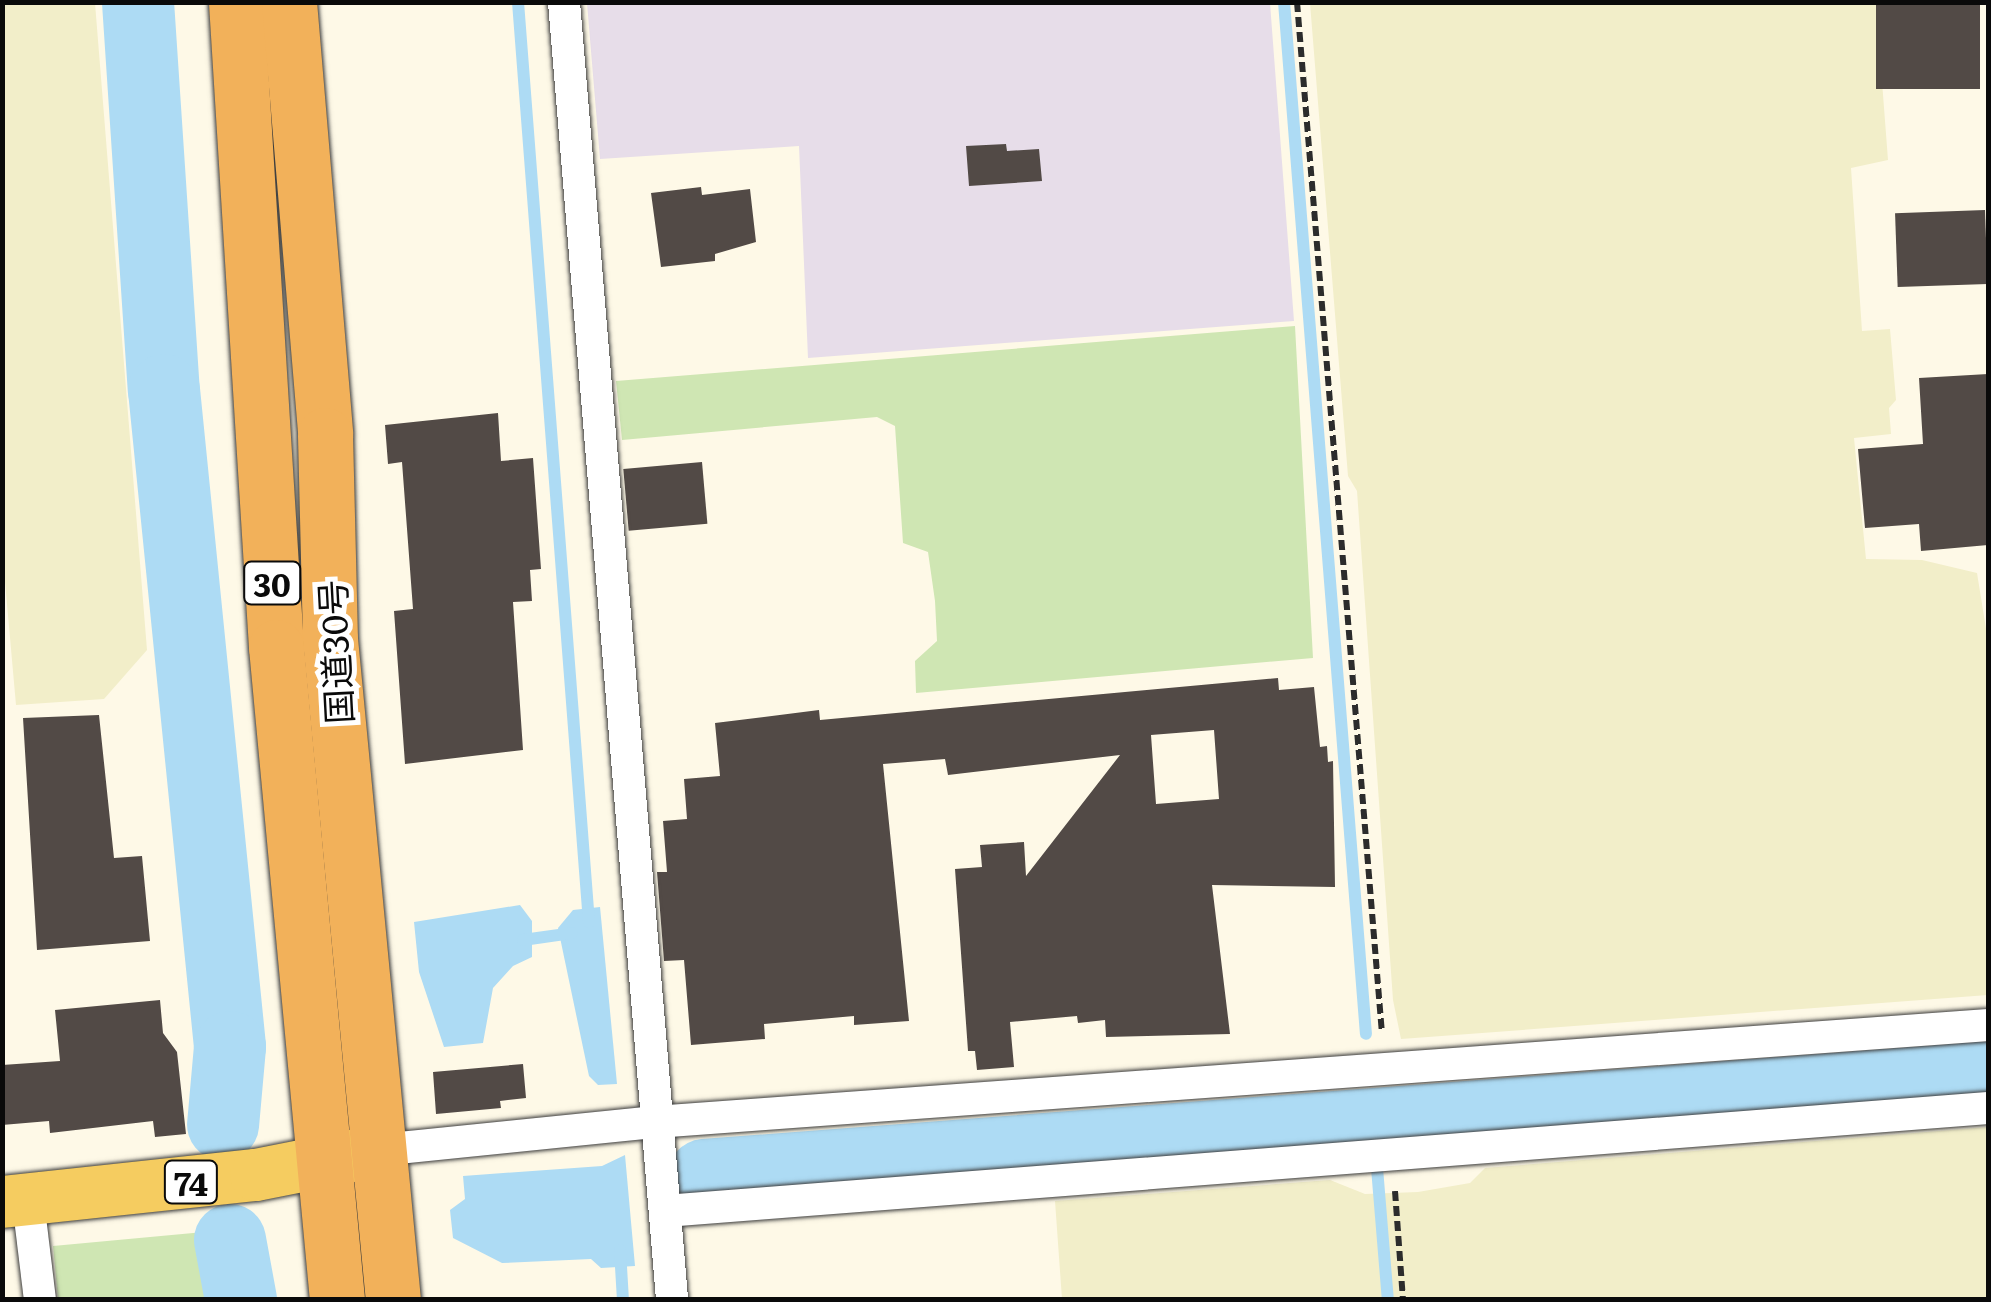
<!DOCTYPE html>
<html>
<head>
<meta charset="utf-8">
<style>
	body { margin:0 }
	#map { position:relative; width:1991px; height:1302px; overflow:hidden; background:#fef9e7; font-family:Literata,"Noto Sans JP",serif }
	div>[style] { position:absolute }
	.industrial>* { inset:0; background:#e7dde9 }
	.farmland>* { inset:0; background:#f2eec9 }
	.green>* { inset:0; background:#cfe6b3 }
	.water>* { inset:0; background:#addbf4 }
	.stream>* { height:12px; margin:-6px; padding:0 6px; transform-origin:6px; border-radius:6px; background:#addbf4 }
	.river>* { height:72px; margin:-36px; padding:0 36px; transform-origin:36px; border-radius:36px; background:#addbf4 }
	.building>* { inset:0; background:#524a46; transform-origin:0 0 }
	.path>* { height:6px; margin-top:-3px; transform-origin:0; background:repeating-linear-gradient(90deg,#2c2c2c 0 10px,transparent 0 15px) }
	.roads { filter:drop-shadow(0 0 2px #3d3d3d) drop-shadow(0 0 2px #3d3d3d) }
	.minor>* { height:32px; margin:-16px; padding:0 16px; transform-origin:16px; border-radius:16px; background:#fff }
	.primary>* { height:52px; margin:-26px; padding:0 26px; transform-origin:26px; border-radius:26px; background:#f5cc60 }
	.trunk>* { height:55px; margin:-27.5px; padding:0 27.5px; transform-origin:27.5px; border-radius:27.5px; background:#f2b15a }
	span { translate:-50% -50%; white-space:nowrap; text-align:center; line-height:1.15; -webkit-text-stroke:10px #fff; paint-order:stroke }
	.shield-label span { padding:2px 8px; background:#fff; border:2px solid; border-radius:8px; -webkit-text-stroke-width:0 }
	.shield-label { font-size:32px; color:#0a0a0a; font-weight:700 }
	.street-label { font-size:35px; color:#0a0a0a }
	.frame { position:absolute; inset:0; border:5px solid #0a0a0a; pointer-events:none }
</style>
</head>
<body>
<div id="map">
	<div class="industrial">
		<div style="clip-path:polygon(587px 3px,1270px 3px,1294px 321px,808px 358px,799px 146px,600px 159px)"></div>
	</div>
	<div class="farmland">
		<div style="clip-path:polygon(2px 3px,95px 3px,147px 650px,104px 699px,16px 705px,2px 548px)"></div>
		<div style="clip-path:polygon(1310px 3px,1876px 3px,1888px 160px,1851px 168px,1862px 331px,1890px 329px,1896px 400px,1889px 408px,1891px 434px,1854px 438px,1866px 559px,1922px 560px,1977px 573px,1988px 641px,1988px 995px,1401px 1039px,1393px 1000px,1357px 491px,1348px 476px)"></div>
		<div style="clip-path:polygon(1988px 1127px,1988px 1299px,1062px 1299px,1055px 1201px,1330px 1180px,1365px 1194px,1418px 1192px,1470px 1183px,1485px 1168px)"></div>
	</div>
	<div class="green">
		<div style="clip-path:polygon(1295px 326px,1313px 658px,916px 693px,915px 661px,937px 641px,935px 601px,928px 552px,903px 543px,895px 426px,877px 417px,622px 440px,616px 381px)"></div>
		<div style="clip-path:polygon(204px 1232px,205px 1299px,58px 1299px,53px 1246px)"></div>
	</div>
	<div class="water">
		<div style="clip-path:polygon(520px 905px,532px 921px,532px 957px,513px 966px,493px 988px,483px 1043px,444px 1047px,419px 972px,414px 922px)"></div>
		<div style="clip-path:polygon(600px 907px,617px 1084px,598px 1085px,589px 1076px,558px 928px,573px 910px)"></div>
		<div style="clip-path:polygon(625px 1155px,635px 1266px,601px 1268px,591px 1259px,502px 1263px,453px 1238px,450px 1210px,465px 1199px,463px 1176px,602px 1166px)"></div>
	</div>
	<div class="stream">
		<div style="left:518px;top:2px;width:923px;rotate:85.59deg"></div>
		<div style="left:1284px;top:2px;width:1035px;rotate:85.46deg"></div>
		<div style="left:523px;top:940px;width:49px;rotate:-8.1deg"></div>
		<div style="left:222px;top:955px;width:24px;rotate:-5deg"></div>
		<div style="left:1372px;top:1107px;width:194px;rotate:85.3deg"></div>
		<div style="left:620px;top:1250px;width:50px;rotate:86.6deg"></div>
	</div>
	<div class="river">
		<div style="left:138px;top:2px;width:389px;rotate:86.2deg"></div>
		<div style="left:164px;top:390px;width:660px;rotate:84.26deg"></div>
		<div style="left:230px;top:1047px;width:78px;rotate:95.1deg"></div>
		<div style="left:704px;top:1175px;width:1288px;rotate:-4.36deg"></div>
		<div style="left:230px;top:1240px;width:61px;rotate:79.6deg"></div>
	</div>
	<div class="building">
		<div style="left:1876px;top:2px;width:104px;height:87px"></div>
		<div style="clip-path:polygon(1006px 144px,1007px 151px,1039px 149px,1042px 181px,969px 186px,966px 146px)"></div>
		<div style="clip-path:polygon(701px 187px,702px 195px,750px 189px,756px 242px,715px 254px,715px 261px,661px 267px,651px 193px)"></div>
		<div style="left:1985px;top:210px;width:74px;height:90px;rotate:88deg"></div>
		<div style="clip-path:polygon(1988px 374px,1988px 545px,1921px 551px,1919px 524px,1865px 528px,1858px 449px,1923px 444px,1919px 378px)"></div>
		<div style="clip-path:polygon(498px 413px,501px 461px,533px 458px,541px 569px,530px 570px,532px 601px,513px 602px,523px 750px,405px 764px,394px 611px,413px 609px,402px 462px,388px 464px,385px 425px)"></div>
		<div style="left:702px;top:462px;width:62px;height:79px;rotate:85deg"></div>
		<div style="clip-path:polygon(evenodd,1278px 678px,1279px 690px,1314px 687px,1320px 747px,1327px 746px,1328px 762px,1333px 761px,1335px 887px,1212px 885px,1230px 1034px,1106px 1037px,1105px 1020px,1078px 1023px,1077px 1016px,1010px 1022px,1014px 1067px,977px 1070px,975px 1051px,968px 1051px,955px 869px,982px 867px,980px 845px,1024px 842px,1026px 876px,1120px 755px,948px 775px,945px 759px,883px 764px,909px 1021px,854px 1025px,854px 1016px,764px 1024px,765px 1039px,691px 1045px,684px 960px,664px 961px,657px 872px,667px 872px,663px 821px,687px 819px,684px 779px,720px 776px,715px 723px,819px 710px,820px 720px,1278px 678px,1214px 730px,1219px 799px,1156px 804px,1151px 735px,1214px 730px)"></div>
		<div style="clip-path:polygon(99px 715px,114px 858px,142px 856px,150px 941px,37px 950px,23px 718px)"></div>
		<div style="clip-path:polygon(160px 1000px,163px 1033px,177px 1052px,186px 1134px,155px 1137px,153px 1121px,50px 1133px,49px 1121px,2px 1125px,2px 1065px,60px 1061px,55px 1010px)"></div>
		<div style="clip-path:polygon(523px 1064px,526px 1098px,500px 1101px,501px 1108px,436px 1114px,433px 1072px)"></div>
	</div>
	<div class="path">
		<div style="left:1297px;top:2px;width:1034px;rotate:85.29deg"></div>
		<div style="left:1395px;top:1191px;width:109px;rotate:85.8deg"></div>
	</div>
	<div class="roads">
		<div class="minor">
			<div style="left:564px;top:2px;width:1302px;rotate:85.24deg"></div>
			<div style="left:379px;top:1150px;width:277px;rotate:-5.8deg"></div>
			<div style="left:655px;top:1122px;width:1337px;rotate:-4.16deg"></div>
			<div style="left:28px;top:1201px;width:100px;rotate:83.1deg"></div>
			<div style="left:665px;top:1211px;width:1327px;rotate:-4.45deg"></div>
		</div>
		<div class="primary">
			<div style="left:2px;top:1202px;width:255px;rotate:-6.1deg"></div>
			<div style="left:256px;top:1175px;width:113px;rotate:-11.2deg"></div>
		</div>
		<div class="trunk">
			<div style="left:236px;top:2px;width:646px;rotate:86.45deg"></div>
			<div style="left:276px;top:647px;width:656px;rotate:84.66deg"></div>
			<div style="left:289px;top:2px;width:434px;rotate:85.2deg"></div>
			<div style="left:325px;top:435px;width:204px;rotate:88.6deg"></div>
			<div style="left:330px;top:639px;width:664px;rotate:84.56deg"></div>
		</div>
	</div>
	<div class="shield-label">
		<span style="left:272px;top:583px">30</span>
		<span style="left:191px;top:1182px">74</span>
	</div>
	<div class="street-label">
		<span style="left:334px;top:652px;rotate:-93deg">国道30号</span>
	</div>
	<div class="frame"></div>
</div>
</body>
</html>
